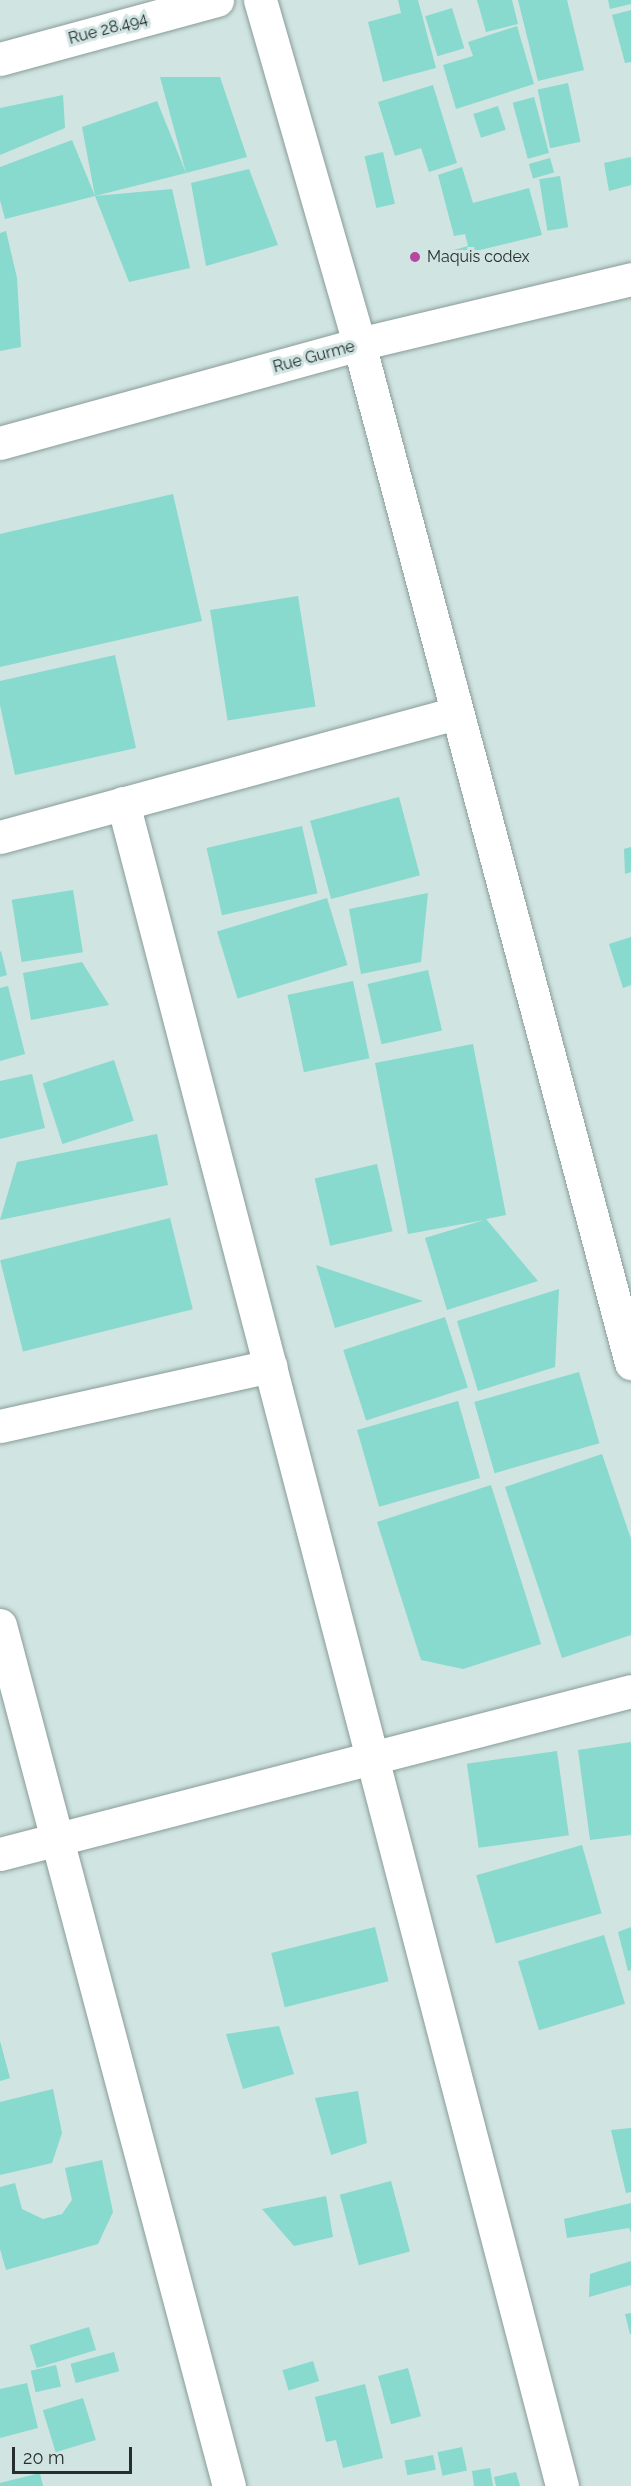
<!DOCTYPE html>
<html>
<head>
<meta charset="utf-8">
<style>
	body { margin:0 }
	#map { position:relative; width:631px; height:2486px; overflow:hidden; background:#d0e4e1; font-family:Raleway,sans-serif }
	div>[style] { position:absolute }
	.building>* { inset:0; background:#88d9ce; transform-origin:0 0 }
	.roads { filter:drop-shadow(0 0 2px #899c99) drop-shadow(0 0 2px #899c99) }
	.minor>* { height:33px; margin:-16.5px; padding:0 16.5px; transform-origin:16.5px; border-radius:16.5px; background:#fff }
	.dots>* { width:16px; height:16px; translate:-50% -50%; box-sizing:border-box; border:3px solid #d0e4e1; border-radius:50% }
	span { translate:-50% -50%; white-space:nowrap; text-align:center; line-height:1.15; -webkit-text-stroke:6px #d0e4e1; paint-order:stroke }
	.street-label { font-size:16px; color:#272f2e }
	.poi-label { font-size:16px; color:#272f2e }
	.left { translate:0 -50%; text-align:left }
	.scale { position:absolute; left:12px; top:2447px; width:120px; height:27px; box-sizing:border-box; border:3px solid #272f2e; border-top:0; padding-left:8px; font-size:18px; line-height:21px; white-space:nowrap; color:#272f2e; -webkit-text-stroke:4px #d0e4e1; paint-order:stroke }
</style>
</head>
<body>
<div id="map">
	<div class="building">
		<div style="clip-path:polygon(398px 0,418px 0,436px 68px,383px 82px,368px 22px,401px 13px)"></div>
		<div style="clip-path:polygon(477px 0,512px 0,518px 24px,486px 32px)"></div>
		<div style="clip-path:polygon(518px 0,567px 0,584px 70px,538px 81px)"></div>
		<div style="clip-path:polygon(608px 0,631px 0,631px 4px,610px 9px)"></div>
		<div style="left:452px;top:8px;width:42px;height:28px;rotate:73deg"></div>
		<div style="clip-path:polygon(631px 10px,631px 62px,625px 63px,612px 15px)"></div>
		<div style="clip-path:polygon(517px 26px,534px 84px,456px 109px,443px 65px,473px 56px,468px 42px)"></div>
		<div style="clip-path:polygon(160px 77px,220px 77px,247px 157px,186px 173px)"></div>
		<div style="left:568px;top:83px;width:60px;height:31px;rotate:78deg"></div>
		<div style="clip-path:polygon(433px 85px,457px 163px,429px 172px,421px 148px,395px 156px,378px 102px)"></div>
		<div style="clip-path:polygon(63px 95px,65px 128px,0 155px,0 108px)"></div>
		<div style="left:534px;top:97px;width:58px;height:22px;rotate:75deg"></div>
		<div style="clip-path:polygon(157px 101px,186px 173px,95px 196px,82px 127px)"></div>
		<div style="left:498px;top:106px;width:25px;height:26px;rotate:72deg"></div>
		<div style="clip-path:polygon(72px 140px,95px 196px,5px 219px,0 200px,0 167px)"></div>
		<div style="left:383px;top:152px;width:53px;height:19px;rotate:77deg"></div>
		<div style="clip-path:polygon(631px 157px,631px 185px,609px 191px,604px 163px)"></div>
		<div style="left:550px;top:158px;width:15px;height:22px;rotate:74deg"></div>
		<div style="clip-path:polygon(462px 167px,473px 203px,529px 188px,542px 235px,455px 256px,454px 250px,468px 246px,465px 234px,454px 236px,438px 175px)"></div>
		<div style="clip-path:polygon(249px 169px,278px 245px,206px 266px,191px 183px)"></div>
		<div style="left:560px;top:176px;width:52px;height:21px;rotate:81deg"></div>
		<div style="clip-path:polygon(172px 189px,190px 268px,129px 282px,95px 196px)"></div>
		<div style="clip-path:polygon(6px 231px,17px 278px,21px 347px,0 351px,0 233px)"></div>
		<div style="clip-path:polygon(173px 494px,202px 621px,0 667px,0 534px)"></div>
		<div style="left:298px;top:596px;width:112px;height:89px;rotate:81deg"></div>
		<div style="clip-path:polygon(115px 655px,136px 748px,15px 775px,0 705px,0 681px)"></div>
		<div style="left:399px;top:797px;width:81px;height:92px;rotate:75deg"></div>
		<div style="left:302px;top:826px;width:69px;height:98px;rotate:77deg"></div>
		<div style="clip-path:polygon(631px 847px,631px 872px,625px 874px,624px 849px)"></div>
		<div style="left:73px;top:890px;width:63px;height:62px;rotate:81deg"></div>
		<div style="clip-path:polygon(428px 893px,421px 962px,361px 974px,349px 909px)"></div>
		<div style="left:327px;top:898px;width:70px;height:115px;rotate:73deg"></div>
		<div style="clip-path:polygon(631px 937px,631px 985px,623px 988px,609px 944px)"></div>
		<div style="clip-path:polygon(1px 951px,7px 975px,0 977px,0 952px)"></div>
		<div style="clip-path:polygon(82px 962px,109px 1005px,31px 1020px,23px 973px)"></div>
		<div style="left:428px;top:970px;width:62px;height:62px;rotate:77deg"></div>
		<div style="left:353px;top:981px;width:79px;height:67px;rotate:78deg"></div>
		<div style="clip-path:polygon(8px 986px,25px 1054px,0 1061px,0 988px)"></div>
		<div style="clip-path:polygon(473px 1044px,506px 1215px,486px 1219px,538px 1281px,447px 1310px,425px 1238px,484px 1220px,408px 1234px,375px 1063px)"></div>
		<div style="left:114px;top:1060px;width:64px;height:75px;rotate:72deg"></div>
		<div style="clip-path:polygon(32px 1074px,45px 1128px,0 1139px,0 1081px)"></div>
		<div style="clip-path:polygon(157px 1134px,168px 1185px,0 1220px,17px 1162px)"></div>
		<div style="left:377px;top:1164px;width:69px;height:64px;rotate:77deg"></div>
		<div style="left:170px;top:1218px;width:94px;height:175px;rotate:76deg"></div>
		<div style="clip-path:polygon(316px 1265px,423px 1301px,335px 1328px)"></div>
		<div style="clip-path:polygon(559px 1289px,555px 1367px,478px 1391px,457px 1321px)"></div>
		<div style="left:445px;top:1317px;width:74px;height:107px;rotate:72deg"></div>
		<div style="left:579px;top:1372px;width:74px;height:109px;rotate:74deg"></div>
		<div style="left:458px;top:1401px;width:80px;height:105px;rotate:74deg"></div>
		<div style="clip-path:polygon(602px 1454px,631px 1539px,631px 1635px,562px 1658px,505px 1487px)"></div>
		<div style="clip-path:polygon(491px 1485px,541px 1644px,463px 1669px,421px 1660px,377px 1522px)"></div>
		<div style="clip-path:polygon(631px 1742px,631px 1835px,590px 1840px,578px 1750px)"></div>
		<div style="left:557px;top:1751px;width:85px;height:91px;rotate:82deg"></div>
		<div style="left:582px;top:1845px;width:71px;height:110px;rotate:74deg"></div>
		<div style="left:375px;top:1927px;width:56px;height:107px;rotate:76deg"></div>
		<div style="clip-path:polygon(631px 1927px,631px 1970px,628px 1971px,618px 1932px)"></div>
		<div style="left:604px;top:1935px;width:72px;height:90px;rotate:73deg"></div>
		<div style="clip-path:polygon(279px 2026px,294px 2074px,243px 2089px,226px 2034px)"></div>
		<div style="clip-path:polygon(0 2041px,10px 2078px,0 2081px)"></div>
		<div style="clip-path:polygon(53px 2089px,62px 2133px,52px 2163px,0 2175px,0 2102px)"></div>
		<div style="clip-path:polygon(358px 2091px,367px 2143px,331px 2155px,315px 2098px)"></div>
		<div style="clip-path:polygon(631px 2128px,631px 2192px,626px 2193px,611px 2130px)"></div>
		<div style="clip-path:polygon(102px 2160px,113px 2212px,98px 2244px,6px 2270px,0 2249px,0 2187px,15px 2183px,22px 2209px,43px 2219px,62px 2214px,72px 2200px,65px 2168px)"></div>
		<div style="left:391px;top:2181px;width:73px;height:53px;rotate:75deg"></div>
		<div style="clip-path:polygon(326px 2196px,333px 2237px,294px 2246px,262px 2209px)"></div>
		<div style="clip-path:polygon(631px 2203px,631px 2233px,629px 2228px,567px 2238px,564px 2219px)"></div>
		<div style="clip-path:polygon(631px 2261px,631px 2285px,589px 2297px,590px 2274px)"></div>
		<div style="clip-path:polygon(631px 2313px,631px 2334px,630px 2334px,625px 2314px)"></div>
		<div style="left:89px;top:2327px;width:24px;height:62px;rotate:73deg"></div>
		<div style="left:114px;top:2352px;width:20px;height:45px;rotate:75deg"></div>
		<div style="left:313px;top:2361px;width:21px;height:32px;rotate:73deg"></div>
		<div style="left:56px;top:2365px;width:22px;height:26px;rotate:77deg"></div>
		<div style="left:408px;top:2368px;width:50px;height:31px;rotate:75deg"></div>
		<div style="clip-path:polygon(27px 2383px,38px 2428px,0 2438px,0 2389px)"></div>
		<div style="clip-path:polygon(365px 2384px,383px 2458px,343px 2468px,336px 2440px,326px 2442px,315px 2397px)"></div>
		<div style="left:83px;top:2398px;width:44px;height:42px;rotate:73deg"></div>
		<div style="left:462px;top:2447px;width:24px;height:25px;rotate:78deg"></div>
		<div style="left:433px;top:2455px;width:15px;height:29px;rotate:79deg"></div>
		<div style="clip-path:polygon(490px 2468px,493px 2486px,474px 2486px,472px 2471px)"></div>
		<div style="clip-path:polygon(516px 2472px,520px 2486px,496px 2486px,494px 2477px)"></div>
		<div style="clip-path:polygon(40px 2473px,43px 2486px,0 2486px,0 2483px)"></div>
	</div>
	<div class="roads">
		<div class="minor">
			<div style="left:260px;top:0;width:358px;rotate:73.9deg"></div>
			<div style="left:359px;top:344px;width:1055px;rotate:75.05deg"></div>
			<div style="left:0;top:59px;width:225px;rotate:-15.2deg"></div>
			<div style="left:0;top:443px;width:372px;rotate:-15.4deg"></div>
			<div style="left:359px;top:344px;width:280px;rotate:-13.4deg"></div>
			<div style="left:123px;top:803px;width:1739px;rotate:75.38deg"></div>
			<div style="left:0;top:837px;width:472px;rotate:-15.2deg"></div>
			<div style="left:0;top:1426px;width:277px;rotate:-12.5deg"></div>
			<div style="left:0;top:1625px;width:891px;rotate:75.11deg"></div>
			<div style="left:0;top:1854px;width:652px;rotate:-14.48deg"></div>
		</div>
	</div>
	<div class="dots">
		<div style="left:415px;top:257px;background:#b646a2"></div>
	</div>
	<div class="street-label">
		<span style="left:108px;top:29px;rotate:-15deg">Rue 28.494</span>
		<span style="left:314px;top:357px;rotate:-15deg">Rue Gurme</span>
	</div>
	<div class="poi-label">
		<span class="left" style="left:427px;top:257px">Maquis codex</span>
	</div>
	<div class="scale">20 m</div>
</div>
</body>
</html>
